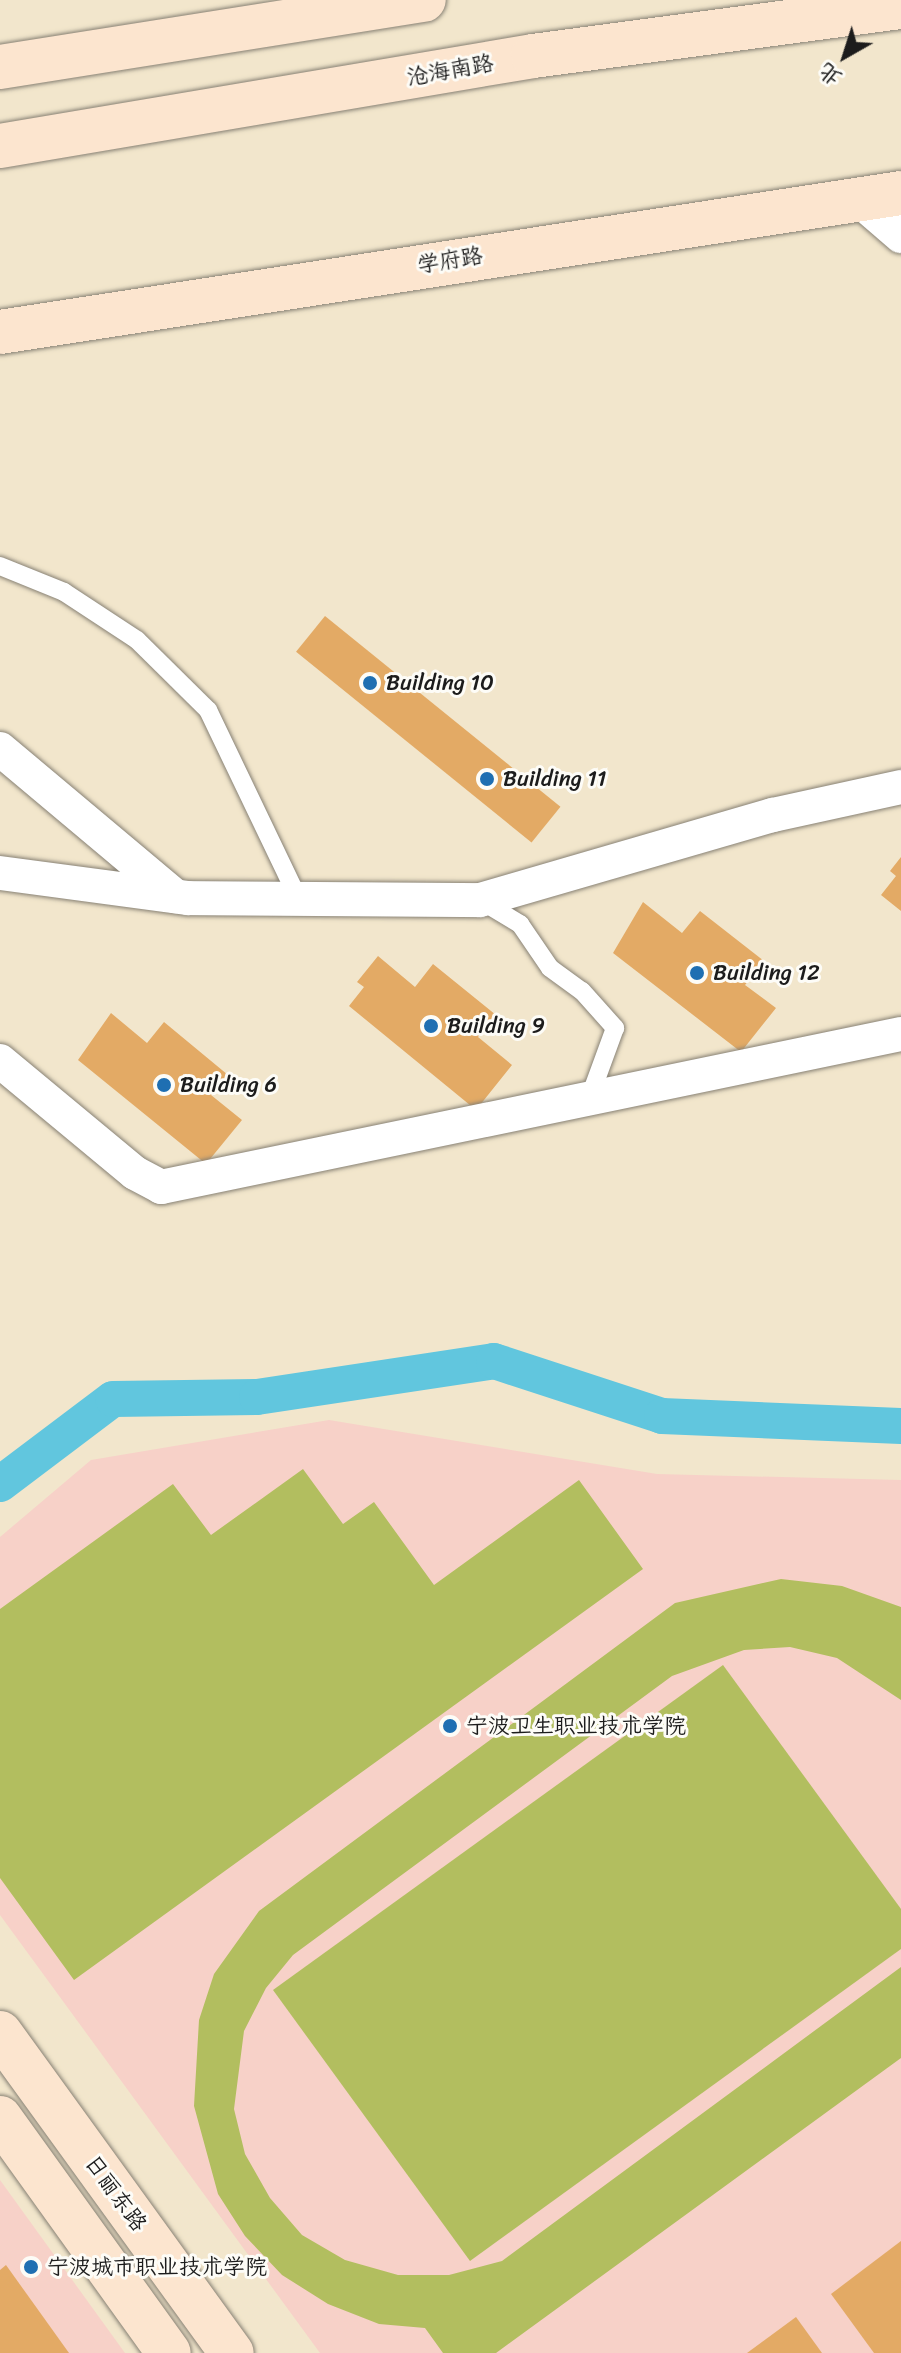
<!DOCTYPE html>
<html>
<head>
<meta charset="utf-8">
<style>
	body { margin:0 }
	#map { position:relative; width:901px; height:2353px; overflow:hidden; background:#f2e6cc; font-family:Sriracha,"LXGW WenKai TC",sans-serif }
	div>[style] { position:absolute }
	.built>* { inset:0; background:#f7d1c8 }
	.green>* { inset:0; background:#b2be5f }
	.canal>* { height:36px; margin:-18px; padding:0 18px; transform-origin:18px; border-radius:18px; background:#61c6de }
	.building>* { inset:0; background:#e3aa65; transform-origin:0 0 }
	.roads { filter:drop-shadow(0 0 2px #878174) drop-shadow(0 0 2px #878174) }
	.lane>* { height:18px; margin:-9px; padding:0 9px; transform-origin:9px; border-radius:9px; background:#fff }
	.street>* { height:34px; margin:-17px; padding:0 17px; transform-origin:17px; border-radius:17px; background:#fff }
	.secondary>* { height:44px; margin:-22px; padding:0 22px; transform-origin:22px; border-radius:22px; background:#fce5cf }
	.dots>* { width:22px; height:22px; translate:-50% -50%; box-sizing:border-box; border:4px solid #fdfcf7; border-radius:50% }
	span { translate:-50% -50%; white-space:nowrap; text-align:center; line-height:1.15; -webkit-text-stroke:6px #fdfcf7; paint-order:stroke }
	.street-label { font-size:22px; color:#1c1c1c }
	.poi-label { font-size:22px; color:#1c1c1c }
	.left { translate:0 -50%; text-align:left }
	.north { position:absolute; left:805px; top:16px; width:80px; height:80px; -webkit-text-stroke:6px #fdfcf7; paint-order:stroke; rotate:219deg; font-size:22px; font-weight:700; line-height:32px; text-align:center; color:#1c1c1c }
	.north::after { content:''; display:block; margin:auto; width:28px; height:36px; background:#1c1c1c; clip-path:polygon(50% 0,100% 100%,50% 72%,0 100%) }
</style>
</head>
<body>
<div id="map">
	<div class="built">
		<div style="clip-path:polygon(329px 1420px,657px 1474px,901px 1480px,901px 2353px,320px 2353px,0 1915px,0 1537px,91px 1460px)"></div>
		<div style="clip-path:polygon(0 2180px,125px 2353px,0 2353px)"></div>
	</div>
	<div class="green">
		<div style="clip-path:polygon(303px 1469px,343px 1524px,374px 1502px,434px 1585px,579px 1480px,643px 1569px,74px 1980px,0 1878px,0 1609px,173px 1484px,211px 1535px)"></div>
		<div style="clip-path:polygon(781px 1579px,842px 1586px,901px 1607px,901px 1700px,837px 1658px,790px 1647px,744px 1650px,672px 1676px,293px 1955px,266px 1988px,244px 2031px,234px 2109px,245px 2154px,270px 2198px,302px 2235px,345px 2260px,398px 2275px,449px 2275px,502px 2261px,901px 1967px,901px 2058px,496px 2353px,443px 2353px,425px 2328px,379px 2324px,328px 2304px,282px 2275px,245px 2236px,218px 2194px,194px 2106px,199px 2020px,214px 1974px,259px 1911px,675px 1603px)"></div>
		<div style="clip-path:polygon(723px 1665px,901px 1909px,901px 1949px,470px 2261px,273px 1990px)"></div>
	</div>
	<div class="canal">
		<div style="left:0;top:1484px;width:141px;rotate:-37deg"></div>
		<div style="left:113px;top:1399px;width:144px;rotate:-0.8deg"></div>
		<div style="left:257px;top:1397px;width:240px;rotate:-8.6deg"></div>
		<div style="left:494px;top:1361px;width:177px;rotate:18.1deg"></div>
		<div style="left:662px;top:1416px;width:239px;rotate:2.4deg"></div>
	</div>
	<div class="building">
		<div style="left:325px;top:616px;width:303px;height:46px;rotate:39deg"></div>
		<div style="clip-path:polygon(901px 857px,901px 911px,881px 895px,896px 876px,890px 871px)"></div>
		<div style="clip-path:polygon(643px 902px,682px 933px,700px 911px,764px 961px,745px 985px,776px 1008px,741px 1052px,613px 953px)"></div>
		<div style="clip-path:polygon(378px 956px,415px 987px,433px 964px,496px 1015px,478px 1037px,512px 1065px,476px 1110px,349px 1006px,364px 987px,357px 982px)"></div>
		<div style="clip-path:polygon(111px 1013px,147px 1043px,164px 1022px,228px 1075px,211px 1095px,242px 1120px,206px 1164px,78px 1060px)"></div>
		<div style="clip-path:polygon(901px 2241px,901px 2353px,874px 2353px,831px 2294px)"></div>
		<div style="clip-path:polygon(6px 2265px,69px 2353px,0 2353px,0 2270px)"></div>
		<div style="clip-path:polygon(796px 2317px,822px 2353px,747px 2353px)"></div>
	</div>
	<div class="roads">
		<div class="lane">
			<div style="left:0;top:566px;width:69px;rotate:22.1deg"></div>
			<div style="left:64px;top:592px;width:87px;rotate:33.3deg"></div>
			<div style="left:137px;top:640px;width:100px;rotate:44.6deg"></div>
			<div style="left:208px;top:710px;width:211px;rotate:64.4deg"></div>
			<div style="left:480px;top:900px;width:47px;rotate:31deg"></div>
			<div style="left:520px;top:924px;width:53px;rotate:55.7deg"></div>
			<div style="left:550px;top:968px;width:39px;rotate:36deg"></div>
			<div style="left:582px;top:991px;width:50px;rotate:48.3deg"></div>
			<div style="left:615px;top:1028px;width:76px;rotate:110.1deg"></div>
		</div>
		<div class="street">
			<div style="left:858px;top:199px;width:57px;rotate:40.7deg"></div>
			<div style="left:0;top:749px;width:229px;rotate:40deg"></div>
			<div style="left:0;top:873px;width:190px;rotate:7.6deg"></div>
			<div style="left:188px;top:898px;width:292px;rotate:0.4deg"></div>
			<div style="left:480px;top:900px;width:305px;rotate:-16.2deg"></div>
			<div style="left:773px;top:815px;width:131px;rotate:-12.3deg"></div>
			<div style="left:0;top:1061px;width:175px;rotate:39.7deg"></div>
			<div style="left:135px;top:1173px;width:30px;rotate:28deg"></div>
			<div style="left:161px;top:1187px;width:756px;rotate:-11.68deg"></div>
		</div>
		<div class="secondary">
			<div style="left:0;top:67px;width:429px;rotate:-9deg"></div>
			<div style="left:0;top:146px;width:541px;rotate:-9.58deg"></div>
			<div style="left:533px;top:56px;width:371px;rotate:-7.6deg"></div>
			<div style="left:0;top:332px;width:912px;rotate:-8.77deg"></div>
			<div style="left:0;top:2033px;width:395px;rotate:54.1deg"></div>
			<div style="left:0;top:2118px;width:289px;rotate:54.3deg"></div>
		</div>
	</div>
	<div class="dots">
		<div style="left:370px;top:683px;background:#1f6fb2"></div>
		<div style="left:487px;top:779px;background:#1f6fb2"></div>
		<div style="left:697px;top:973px;background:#1f6fb2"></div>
		<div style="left:431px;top:1026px;background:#1f6fb2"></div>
		<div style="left:164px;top:1085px;background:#1f6fb2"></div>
		<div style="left:450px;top:1726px;background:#1f6fb2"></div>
		<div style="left:31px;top:2267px;background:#1f6fb2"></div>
	</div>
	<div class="street-label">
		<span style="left:450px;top:70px;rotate:-10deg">沧海南路</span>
		<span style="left:450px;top:260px;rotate:-9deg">学府路</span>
		<span style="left:116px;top:2193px;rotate:54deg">日丽东路</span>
	</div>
	<div class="poi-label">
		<span class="left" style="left:386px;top:683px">Building 10</span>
		<span class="left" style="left:503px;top:779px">Building 11</span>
		<span class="left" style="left:713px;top:973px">Building 12</span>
		<span class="left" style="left:447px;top:1026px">Building 9</span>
		<span class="left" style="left:180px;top:1085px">Building 6</span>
		<span class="left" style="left:466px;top:1726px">宁波卫生职业技术学院</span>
		<span class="left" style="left:47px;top:2267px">宁波城市职业技术学院</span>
	</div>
	<div class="north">北</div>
</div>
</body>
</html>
